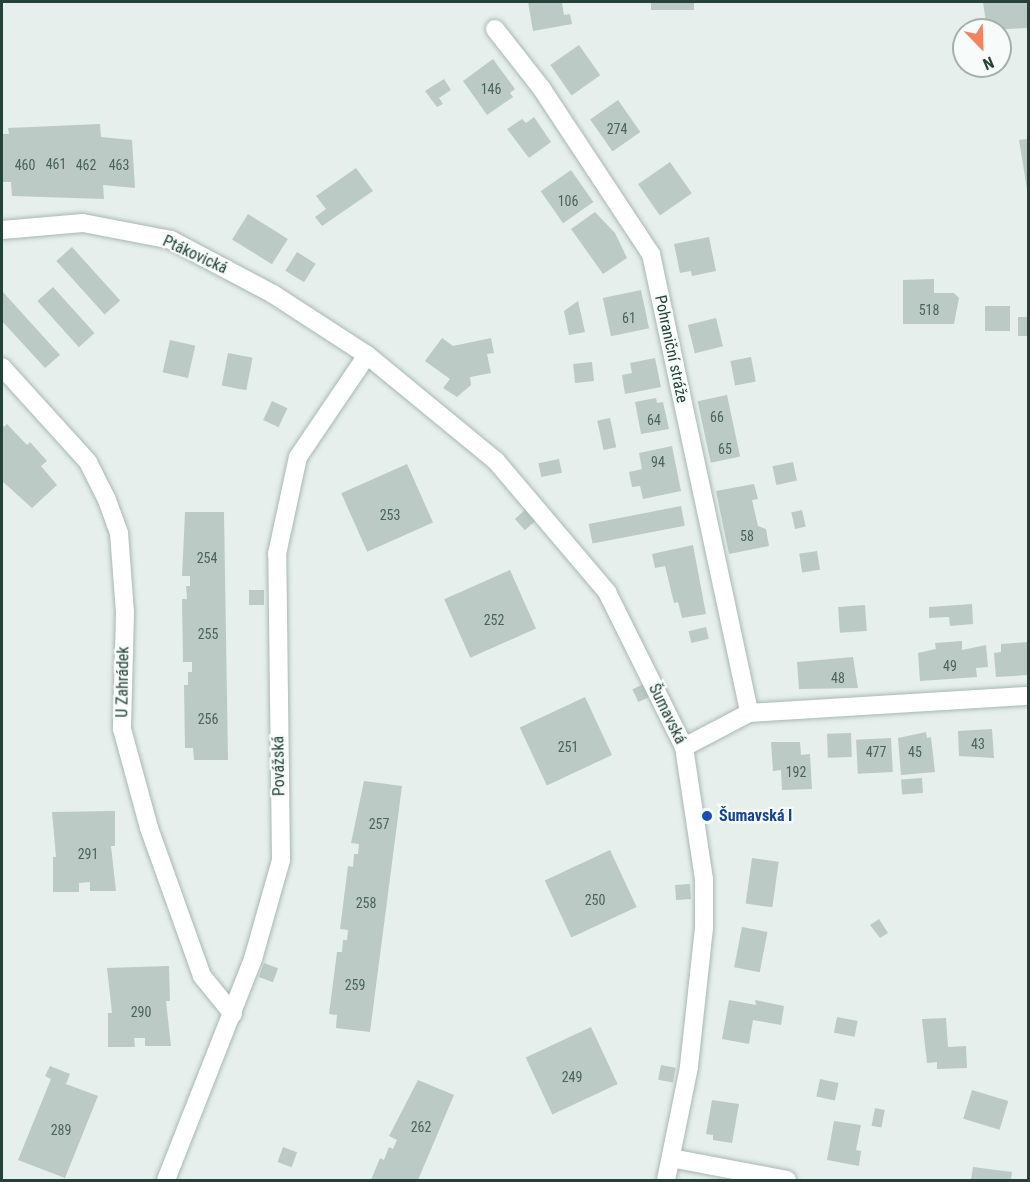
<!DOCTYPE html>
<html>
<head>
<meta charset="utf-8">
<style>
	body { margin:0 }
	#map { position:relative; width:1030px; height:1182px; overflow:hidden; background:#e6efeb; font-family:"Roboto Condensed",sans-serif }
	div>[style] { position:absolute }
	.building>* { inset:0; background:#bbcac4; transform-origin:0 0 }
	.roads { filter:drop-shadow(0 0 2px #a8b8b2) drop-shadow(0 0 2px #a8b8b2) }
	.minor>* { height:18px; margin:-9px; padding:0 9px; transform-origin:9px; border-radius:9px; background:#fff }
	.dots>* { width:16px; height:16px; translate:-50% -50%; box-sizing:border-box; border:3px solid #f7fbf9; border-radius:50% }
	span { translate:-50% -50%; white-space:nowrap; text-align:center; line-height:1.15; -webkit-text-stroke:4.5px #f7fbf9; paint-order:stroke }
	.number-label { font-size:14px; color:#4a645c }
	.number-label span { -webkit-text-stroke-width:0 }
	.street-label { font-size:16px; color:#24423a }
	.transit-label { font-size:16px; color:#164399; font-weight:700 }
	.left { translate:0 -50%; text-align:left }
	.frame { position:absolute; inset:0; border:3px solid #24423a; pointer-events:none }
	.north { position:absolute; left:952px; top:18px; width:60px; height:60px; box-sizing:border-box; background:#f7fbf9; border:2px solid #a3b1ad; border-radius:50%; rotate:157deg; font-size:16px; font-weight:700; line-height:24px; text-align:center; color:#24423a }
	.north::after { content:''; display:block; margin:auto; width:21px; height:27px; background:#f4845f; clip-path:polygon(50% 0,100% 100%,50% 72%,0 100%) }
</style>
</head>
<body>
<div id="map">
	<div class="building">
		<div style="clip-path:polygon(528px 2px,562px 2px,564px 15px,570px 14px,572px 24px,533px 31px)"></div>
		<div style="left:651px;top:2px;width:43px;height:8px"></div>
		<div style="clip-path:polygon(983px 2px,1028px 2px,1028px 28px,987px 30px)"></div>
		<div style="left:579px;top:45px;width:37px;height:35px;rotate:55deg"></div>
		<div style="clip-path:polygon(493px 59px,515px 89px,510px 93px,513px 97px,487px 115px,463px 81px)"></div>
		<div style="clip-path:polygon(444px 79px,451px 90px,439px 98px,443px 104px,437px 107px,425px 91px)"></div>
		<div style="left:618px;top:100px;width:39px;height:34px;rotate:55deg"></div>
		<div style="clip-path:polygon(534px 117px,551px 142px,529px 158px,507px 129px,522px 119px,526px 123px)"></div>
		<div style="clip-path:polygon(100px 124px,101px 137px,132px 140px,135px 188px,103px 185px,104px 199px,12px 196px,11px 182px,2px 182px,2px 134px,9px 134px,8px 128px)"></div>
		<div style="clip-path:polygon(1028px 139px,1028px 188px,1027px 189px,1019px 140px)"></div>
		<div style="left:670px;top:162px;width:38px;height:39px;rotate:55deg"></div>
		<div style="clip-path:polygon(356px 168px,373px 191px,322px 226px,315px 217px,326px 209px,316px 196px)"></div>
		<div style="left:571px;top:170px;width:39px;height:37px;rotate:55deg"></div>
		<div style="clip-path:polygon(595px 212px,615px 233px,627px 258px,603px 274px,571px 229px)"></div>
		<div style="left:248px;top:214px;width:47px;height:30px;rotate:32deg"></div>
		<div style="clip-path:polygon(709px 237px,716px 271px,692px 276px,691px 271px,680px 273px,674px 244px)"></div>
		<div style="left:72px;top:247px;width:72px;height:21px;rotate:48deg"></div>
		<div style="left:297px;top:252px;width:22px;height:22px;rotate:32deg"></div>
		<div style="clip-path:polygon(934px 279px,934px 293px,954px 293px,959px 298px,954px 324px,903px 324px,903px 280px)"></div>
		<div style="left:53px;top:287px;width:62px;height:21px;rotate:48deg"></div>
		<div style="left:641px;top:290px;width:39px;height:39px;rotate:78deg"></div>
		<div style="clip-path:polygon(2px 291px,60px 355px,45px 368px,2px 321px)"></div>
		<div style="clip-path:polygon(578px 301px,585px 332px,569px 335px,564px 311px)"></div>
		<div style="left:985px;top:306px;width:25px;height:25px"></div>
		<div style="left:1018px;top:317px;width:10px;height:19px"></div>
		<div style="left:716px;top:318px;width:29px;height:29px;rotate:76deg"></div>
		<div style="clip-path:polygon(442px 338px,453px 346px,491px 338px,494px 353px,487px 354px,491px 373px,470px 377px,471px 385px,457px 397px,443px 388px,450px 379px,425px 361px)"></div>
		<div style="left:170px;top:340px;width:26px;height:33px;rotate:13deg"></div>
		<div style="left:228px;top:353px;width:25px;height:33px;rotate:11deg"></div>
		<div style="left:751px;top:357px;width:25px;height:21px;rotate:79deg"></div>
		<div style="clip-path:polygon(655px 358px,661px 387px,625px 394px,622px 375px,632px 373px,630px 363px)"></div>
		<div style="left:592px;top:362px;width:19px;height:19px;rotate:84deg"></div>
		<div style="left:727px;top:395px;width:63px;height:30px;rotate:78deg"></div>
		<div style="clip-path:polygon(656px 398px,657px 403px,663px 402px,669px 429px,641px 434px,635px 402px)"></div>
		<div style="left:272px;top:401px;width:17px;height:21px;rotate:25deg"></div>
		<div style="left:610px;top:418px;width:30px;height:13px;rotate:78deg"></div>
		<div style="clip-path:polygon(2px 423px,4px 427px,7px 424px,27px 445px,30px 442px,47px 461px,41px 466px,57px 485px,32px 508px,2px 481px)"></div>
		<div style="clip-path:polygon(672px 446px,681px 491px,643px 499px,640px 486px,632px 487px,629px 472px,642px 469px,639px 453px)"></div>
		<div style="left:559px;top:459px;width:14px;height:21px;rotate:78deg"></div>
		<div style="left:793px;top:462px;width:19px;height:21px;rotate:78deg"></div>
		<div style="left:407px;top:464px;width:64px;height:72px;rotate:66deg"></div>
		<div style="clip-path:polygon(754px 484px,758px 499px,752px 500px,758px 526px,766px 529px,769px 546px,729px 554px,716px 491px)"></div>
		<div style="left:681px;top:506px;width:20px;height:94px;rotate:79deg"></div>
		<div style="left:526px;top:509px;width:15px;height:15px;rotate:48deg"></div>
		<div style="left:802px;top:510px;width:17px;height:11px;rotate:77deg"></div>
		<div style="clip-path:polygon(185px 512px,224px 512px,228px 760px,194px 760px,193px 748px,185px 748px,184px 685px,188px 685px,188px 672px,192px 672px,192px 662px,183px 662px,182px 599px,187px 599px,186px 586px,190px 586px,190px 576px,182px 576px)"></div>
		<div style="clip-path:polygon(693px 545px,706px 614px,682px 618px,678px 602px,674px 603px,665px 566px,655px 568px,652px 554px)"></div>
		<div style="left:817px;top:551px;width:19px;height:18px;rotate:81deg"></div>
		<div style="left:510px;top:570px;width:64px;height:72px;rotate:66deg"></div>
		<div style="left:249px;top:590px;width:15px;height:15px"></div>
		<div style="clip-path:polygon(972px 604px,973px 624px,950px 626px,949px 617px,929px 618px,929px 607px)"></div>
		<div style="left:865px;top:605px;width:26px;height:27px;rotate:86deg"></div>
		<div style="left:706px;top:627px;width:12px;height:18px;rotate:76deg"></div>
		<div style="clip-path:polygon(962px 641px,962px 650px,986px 645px,988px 667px,976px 668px,977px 677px,920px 681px,918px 653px,936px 649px,935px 643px)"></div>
		<div style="clip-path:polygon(1028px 642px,1028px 675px,996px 677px,994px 653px,1001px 652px,1001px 644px)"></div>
		<div style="clip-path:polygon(853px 657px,858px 688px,799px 689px,797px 662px)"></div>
		<div style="left:646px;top:683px;width:14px;height:15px;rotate:65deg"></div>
		<div style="left:585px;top:697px;width:64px;height:72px;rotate:65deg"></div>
		<div style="clip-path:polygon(992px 729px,994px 758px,959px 756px,958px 731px)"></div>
		<div style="clip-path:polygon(926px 732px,927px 738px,931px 737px,935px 772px,901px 775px,898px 738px)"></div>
		<div style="left:851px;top:733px;width:24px;height:24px;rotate:88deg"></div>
		<div style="left:891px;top:738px;width:34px;height:35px;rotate:87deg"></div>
		<div style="clip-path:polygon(771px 742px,800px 742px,801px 755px,810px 754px,812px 789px,782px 790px,781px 770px,773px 771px)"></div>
		<div style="left:922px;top:778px;width:15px;height:21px;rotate:86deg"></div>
		<div style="clip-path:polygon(364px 781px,402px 786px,370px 1032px,336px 1028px,337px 1015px,329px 1014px,337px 952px,342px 952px,343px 940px,347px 940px,348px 930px,340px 929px,348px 866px,353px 867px,354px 854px,358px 854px,359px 844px,351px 843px)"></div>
		<div style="clip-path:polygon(115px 811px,115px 846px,111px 846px,116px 891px,90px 891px,90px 882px,79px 883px,79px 892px,53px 892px,53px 857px,56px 857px,52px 812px)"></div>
		<div style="left:610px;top:850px;width:63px;height:72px;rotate:65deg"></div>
		<div style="left:752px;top:858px;width:27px;height:46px;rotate:8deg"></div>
		<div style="left:690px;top:884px;width:15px;height:15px;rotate:86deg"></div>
		<div style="clip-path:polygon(879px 919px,888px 933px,880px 938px,870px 925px)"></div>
		<div style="left:742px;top:927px;width:26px;height:41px;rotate:11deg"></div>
		<div style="left:264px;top:963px;width:15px;height:15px;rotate:20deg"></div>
		<div style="clip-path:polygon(169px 966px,170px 1001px,166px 1001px,171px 1046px,145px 1046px,145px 1038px,134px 1038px,135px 1047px,108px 1047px,108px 1013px,112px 1013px,107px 968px)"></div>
		<div style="clip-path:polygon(729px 1000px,756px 1005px,755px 1000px,784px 1006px,781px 1025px,753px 1020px,749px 1044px,722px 1039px)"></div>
		<div style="left:837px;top:1017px;width:21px;height:16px;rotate:11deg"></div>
		<div style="clip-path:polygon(946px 1018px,948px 1047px,966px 1046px,967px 1068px,937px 1069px,937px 1062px,927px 1063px,922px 1019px)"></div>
		<div style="left:591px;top:1027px;width:63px;height:72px;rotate:65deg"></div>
		<div style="left:661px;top:1065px;width:15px;height:15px;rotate:11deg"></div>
		<div style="clip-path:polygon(50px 1066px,70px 1074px,66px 1084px,98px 1096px,65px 1178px,18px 1160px,51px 1079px,45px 1076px)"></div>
		<div style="left:820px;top:1079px;width:19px;height:18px;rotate:12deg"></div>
		<div style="clip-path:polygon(418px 1080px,454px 1095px,418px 1180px,371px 1180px,380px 1158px,384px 1160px,389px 1147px,393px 1149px,397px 1140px,389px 1136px)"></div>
		<div style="left:972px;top:1090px;width:38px;height:30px;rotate:17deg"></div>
		<div style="clip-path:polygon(712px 1100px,739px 1104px,732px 1143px,713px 1140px,713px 1135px,706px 1134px)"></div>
		<div style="left:875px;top:1108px;width:10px;height:18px;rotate:11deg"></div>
		<div style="clip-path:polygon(834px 1121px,861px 1125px,856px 1150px,861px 1151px,859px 1166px,827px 1160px)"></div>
		<div style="left:283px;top:1147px;width:15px;height:16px;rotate:20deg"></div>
		<div style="clip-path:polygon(973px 1167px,1012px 1172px,1011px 1180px,971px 1180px)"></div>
	</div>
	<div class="roads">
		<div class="minor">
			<div style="left:495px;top:29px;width:76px;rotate:51.9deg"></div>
			<div style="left:542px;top:89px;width:198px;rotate:56.6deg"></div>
			<div style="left:651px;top:254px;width:469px;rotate:77.9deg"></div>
			<div style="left:2px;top:230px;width:81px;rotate:-4.9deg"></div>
			<div style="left:83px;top:223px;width:90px;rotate:10.9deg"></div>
			<div style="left:171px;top:240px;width:115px;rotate:27.9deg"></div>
			<div style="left:273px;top:294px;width:112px;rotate:33deg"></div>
			<div style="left:367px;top:355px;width:167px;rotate:39.4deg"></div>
			<div style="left:496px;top:461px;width:172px;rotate:49.7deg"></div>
			<div style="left:607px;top:592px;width:173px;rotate:63.6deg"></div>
			<div style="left:684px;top:747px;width:134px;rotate:81.4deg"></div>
			<div style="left:704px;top:879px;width:49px;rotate:90deg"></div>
			<div style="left:704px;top:928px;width:140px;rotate:96.2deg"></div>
			<div style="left:689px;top:1067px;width:115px;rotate:101.5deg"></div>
			<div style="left:2px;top:367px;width:128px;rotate:47.8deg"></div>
			<div style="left:88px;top:462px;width:42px;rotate:63.4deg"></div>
			<div style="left:107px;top:500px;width:35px;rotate:70deg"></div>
			<div style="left:119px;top:533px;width:79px;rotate:85.7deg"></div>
			<div style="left:125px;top:612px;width:117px;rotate:91.5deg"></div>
			<div style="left:122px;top:729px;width:103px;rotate:74.7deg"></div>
			<div style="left:149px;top:828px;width:157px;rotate:70.3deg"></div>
			<div style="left:202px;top:976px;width:49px;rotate:50.8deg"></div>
			<div style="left:684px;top:747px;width:73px;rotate:-27.6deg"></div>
			<div style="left:749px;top:713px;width:280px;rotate:-3.5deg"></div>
			<div style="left:671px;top:1158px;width:118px;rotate:10.7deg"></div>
			<div style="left:166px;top:1180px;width:238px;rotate:-68.5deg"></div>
			<div style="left:253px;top:959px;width:103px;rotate:-74.2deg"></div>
			<div style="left:281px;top:860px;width:306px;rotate:-90.7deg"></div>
			<div style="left:277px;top:554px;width:99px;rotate:-77.8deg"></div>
			<div style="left:298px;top:457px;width:123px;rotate:-55.9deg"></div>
		</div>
	</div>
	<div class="dots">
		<div style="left:707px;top:816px;background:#1a4fb4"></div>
	</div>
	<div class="number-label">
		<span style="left:491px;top:89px">146</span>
		<span style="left:617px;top:129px">274</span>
		<span style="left:56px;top:164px">461</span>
		<span style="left:25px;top:165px">460</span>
		<span style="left:86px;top:165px">462</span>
		<span style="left:119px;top:165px">463</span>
		<span style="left:568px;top:201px">106</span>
		<span style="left:929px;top:310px">518</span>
		<span style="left:629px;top:318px">61</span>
		<span style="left:717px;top:417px">66</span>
		<span style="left:654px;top:420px">64</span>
		<span style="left:725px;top:449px">65</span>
		<span style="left:658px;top:462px">94</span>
		<span style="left:390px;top:515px">253</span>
		<span style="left:747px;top:536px">58</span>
		<span style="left:207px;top:558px">254</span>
		<span style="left:494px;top:620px">252</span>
		<span style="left:208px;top:634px">255</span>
		<span style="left:950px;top:666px">49</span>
		<span style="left:838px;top:678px">48</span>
		<span style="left:208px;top:719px">256</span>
		<span style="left:978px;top:744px">43</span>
		<span style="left:568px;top:747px">251</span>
		<span style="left:876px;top:752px">477</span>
		<span style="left:915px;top:752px">45</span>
		<span style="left:796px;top:772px">192</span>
		<span style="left:379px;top:824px">257</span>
		<span style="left:88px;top:854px">291</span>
		<span style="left:595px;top:900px">250</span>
		<span style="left:366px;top:903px">258</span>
		<span style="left:355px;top:985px">259</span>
		<span style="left:141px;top:1012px">290</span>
		<span style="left:572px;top:1077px">249</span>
		<span style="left:421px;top:1127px">262</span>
		<span style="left:61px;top:1130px">289</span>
	</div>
	<div class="street-label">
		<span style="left:195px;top:255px;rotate:25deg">Ptákovická</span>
		<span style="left:671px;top:349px;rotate:78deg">Pohraniční stráže</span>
		<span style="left:123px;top:682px;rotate:-89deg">U Zahrádek</span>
		<span style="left:667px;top:714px;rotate:64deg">Šumavská</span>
		<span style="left:279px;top:766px;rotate:-91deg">Povážská</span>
	</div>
	<div class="transit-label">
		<span class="left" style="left:719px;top:816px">Šumavská I</span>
	</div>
	<div class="frame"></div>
	<div class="north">N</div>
</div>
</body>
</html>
